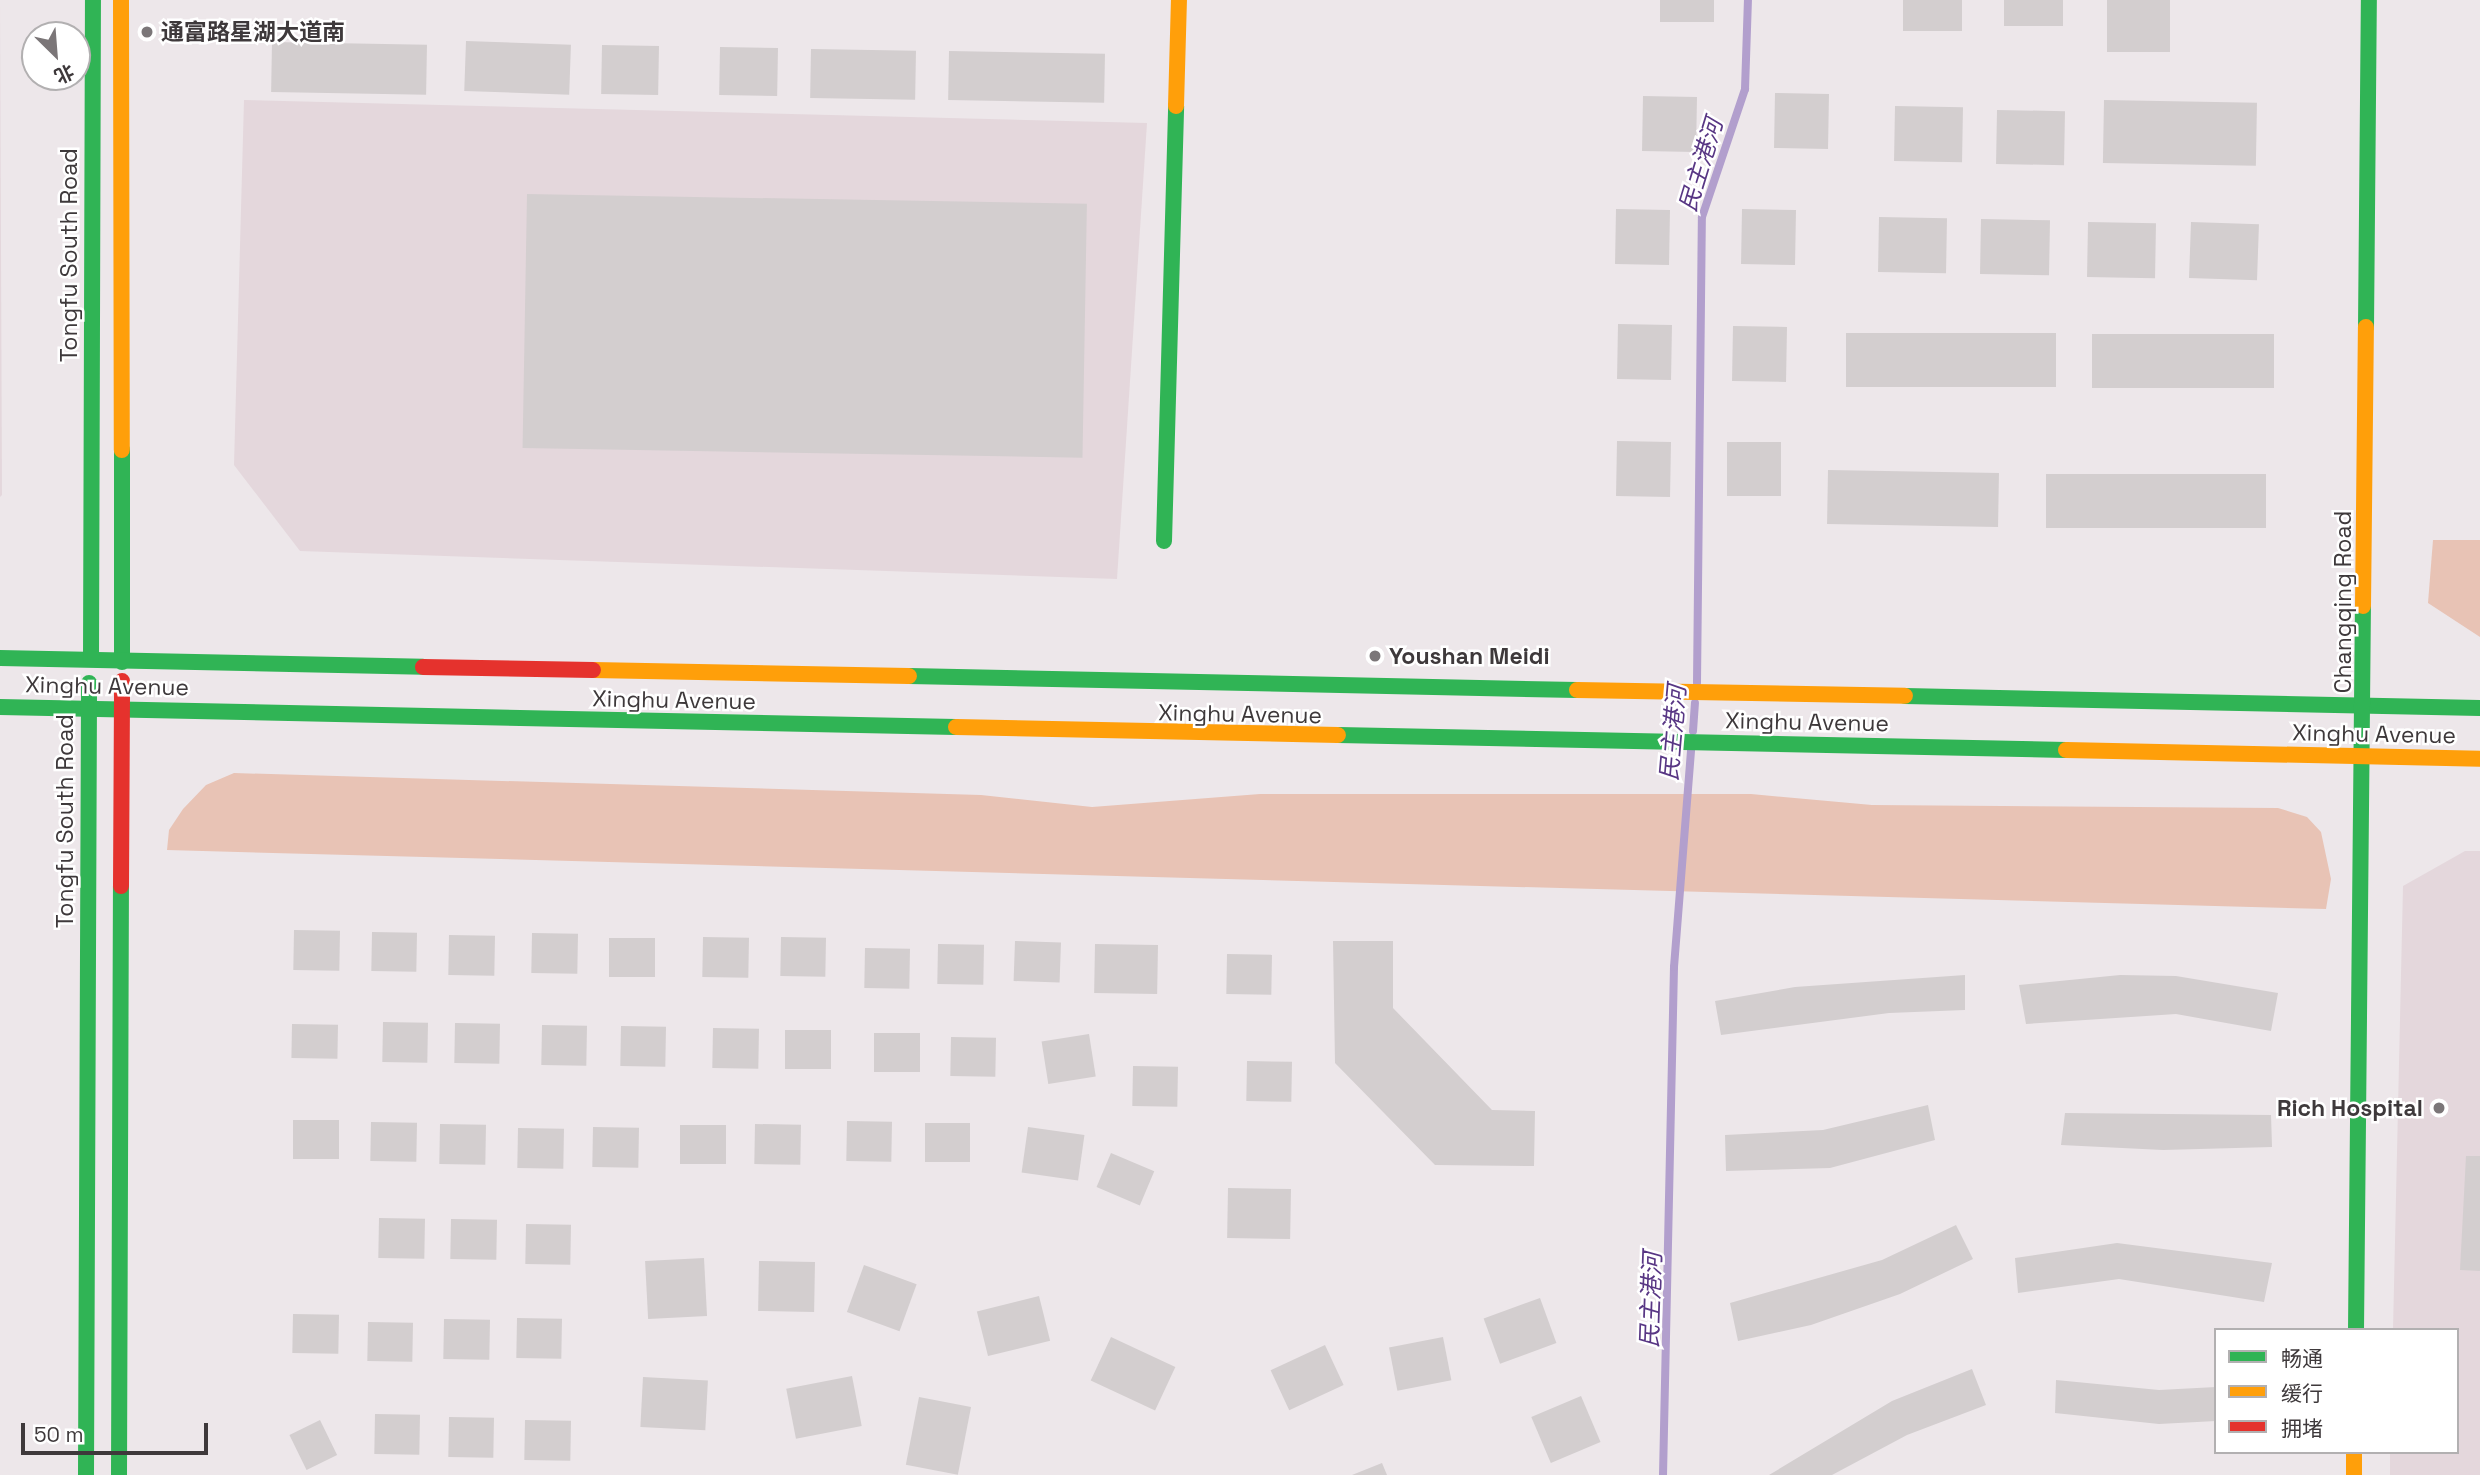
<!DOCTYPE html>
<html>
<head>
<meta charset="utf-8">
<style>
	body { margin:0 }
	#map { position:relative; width:2480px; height:1475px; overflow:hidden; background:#ede7ea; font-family:"Space Grotesk","Noto Sans SC",sans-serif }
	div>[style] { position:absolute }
	.built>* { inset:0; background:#e4d7dc }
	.green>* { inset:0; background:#e8c3b5 }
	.stream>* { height:8px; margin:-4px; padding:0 4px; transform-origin:4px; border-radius:4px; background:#b29fcd }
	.building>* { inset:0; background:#d3cecf; transform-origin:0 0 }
	.fast>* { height:16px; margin:-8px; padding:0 8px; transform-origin:8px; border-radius:8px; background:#30b455 }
	.slow>* { height:16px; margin:-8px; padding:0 8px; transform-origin:8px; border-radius:8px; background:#ff9f0a }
	.jam>* { height:16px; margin:-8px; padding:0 8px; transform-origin:8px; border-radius:8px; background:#e5322d }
	.dots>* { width:19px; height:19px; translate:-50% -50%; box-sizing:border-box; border:4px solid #fff; border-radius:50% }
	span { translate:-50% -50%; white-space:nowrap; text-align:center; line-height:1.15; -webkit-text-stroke:5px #fff; paint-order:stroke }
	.poi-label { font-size:23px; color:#3e393b; font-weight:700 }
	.left { translate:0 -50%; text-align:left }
	.right { translate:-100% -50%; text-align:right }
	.street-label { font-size:23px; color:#3e393b }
	.water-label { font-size:24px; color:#583684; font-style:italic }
	.legend { position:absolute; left:2214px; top:1328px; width:245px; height:126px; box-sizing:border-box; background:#fff; border:2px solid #b2b0b1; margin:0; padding:9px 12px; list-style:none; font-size:21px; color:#3e393b }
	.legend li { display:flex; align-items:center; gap:14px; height:35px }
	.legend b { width:35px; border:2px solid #b2b0b1 }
	.north { position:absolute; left:21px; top:21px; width:70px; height:70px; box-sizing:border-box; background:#fff; border:2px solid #b2b0b1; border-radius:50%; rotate:155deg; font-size:19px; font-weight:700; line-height:28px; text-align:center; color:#3e393b }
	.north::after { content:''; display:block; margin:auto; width:24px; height:32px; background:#7b7678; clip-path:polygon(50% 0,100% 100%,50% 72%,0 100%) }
	.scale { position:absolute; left:21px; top:1423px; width:187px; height:32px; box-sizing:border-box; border:4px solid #3e393b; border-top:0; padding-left:9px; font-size:21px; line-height:24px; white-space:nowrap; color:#3e393b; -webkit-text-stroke:5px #fff; paint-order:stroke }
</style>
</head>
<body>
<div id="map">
	<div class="built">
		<div style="clip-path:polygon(0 0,2px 495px,0 497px)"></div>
		<div style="clip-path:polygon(244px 100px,1147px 123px,1117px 579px,300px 551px,234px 465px)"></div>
		<div style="clip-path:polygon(2465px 851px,2480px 851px,2480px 1475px,2390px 1475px,2390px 1452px,2457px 1452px,2457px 1330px,2393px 1330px,2403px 886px)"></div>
	</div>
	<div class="green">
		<div style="clip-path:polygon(2433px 540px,2480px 540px,2480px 637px,2428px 603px)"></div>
		<div style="clip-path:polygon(234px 773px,981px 795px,1092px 807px,1260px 794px,1751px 794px,1872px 805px,2278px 808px,2307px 817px,2321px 832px,2331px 879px,2326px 909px,167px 850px,169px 830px,183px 809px,206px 785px)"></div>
	</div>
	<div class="stream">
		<div style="left:1697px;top:683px;width:466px;rotate:-89.4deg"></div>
		<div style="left:1702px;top:217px;width:135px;rotate:-71.4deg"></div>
		<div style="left:1745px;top:89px;width:89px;rotate:-88.1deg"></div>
		<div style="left:1693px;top:731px;width:28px;rotate:-86deg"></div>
		<div style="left:1663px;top:1475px;width:508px;rotate:-88.76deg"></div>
		<div style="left:1674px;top:967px;width:217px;rotate:-85.5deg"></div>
	</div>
	<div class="building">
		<div style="left:1660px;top:0;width:54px;height:22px"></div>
		<div style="left:1903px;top:0;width:59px;height:31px"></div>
		<div style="left:2004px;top:0;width:59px;height:26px"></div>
		<div style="left:2107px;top:0;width:63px;height:52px"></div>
		<div style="left:466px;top:41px;width:105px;height:50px;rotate:2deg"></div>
		<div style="left:272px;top:42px;width:155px;height:50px;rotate:1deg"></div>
		<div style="left:602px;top:45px;width:57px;height:49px;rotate:1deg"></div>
		<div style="left:720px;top:47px;width:58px;height:48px;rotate:1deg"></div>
		<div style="left:811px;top:49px;width:105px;height:49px;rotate:1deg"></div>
		<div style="left:949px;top:51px;width:156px;height:49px;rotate:1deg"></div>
		<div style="left:1775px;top:93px;width:54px;height:55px;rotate:1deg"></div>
		<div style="left:1643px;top:96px;width:54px;height:55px;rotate:1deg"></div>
		<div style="left:2104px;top:100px;width:153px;height:63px;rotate:1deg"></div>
		<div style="left:1895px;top:106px;width:68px;height:55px;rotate:1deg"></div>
		<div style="left:1997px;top:110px;width:68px;height:54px;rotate:1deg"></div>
		<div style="left:527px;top:194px;width:560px;height:254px;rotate:1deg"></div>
		<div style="left:1616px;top:209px;width:54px;height:55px;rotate:1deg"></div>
		<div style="left:1742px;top:209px;width:54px;height:55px;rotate:1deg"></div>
		<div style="left:1879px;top:217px;width:68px;height:55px;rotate:1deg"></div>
		<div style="left:1981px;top:219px;width:69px;height:55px;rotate:1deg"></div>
		<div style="left:2088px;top:222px;width:68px;height:55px;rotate:1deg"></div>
		<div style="left:2191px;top:222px;width:68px;height:56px;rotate:2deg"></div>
		<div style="left:1618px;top:324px;width:54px;height:55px;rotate:1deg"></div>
		<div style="left:1733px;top:326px;width:54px;height:55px;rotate:1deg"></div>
		<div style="left:1846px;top:333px;width:210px;height:54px"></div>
		<div style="left:2092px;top:334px;width:182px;height:54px"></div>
		<div style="left:1617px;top:441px;width:54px;height:55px;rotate:1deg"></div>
		<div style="left:1727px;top:442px;width:54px;height:54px"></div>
		<div style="left:1828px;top:470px;width:171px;height:54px;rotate:1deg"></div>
		<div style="left:2046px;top:474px;width:220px;height:54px"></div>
		<div style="left:294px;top:930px;width:46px;height:40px;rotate:1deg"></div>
		<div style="left:372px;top:932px;width:45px;height:39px;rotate:1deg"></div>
		<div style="left:532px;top:933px;width:46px;height:40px;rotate:1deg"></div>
		<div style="left:449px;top:935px;width:46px;height:40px;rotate:1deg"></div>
		<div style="left:703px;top:937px;width:46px;height:40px;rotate:1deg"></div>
		<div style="left:781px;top:937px;width:45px;height:39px;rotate:1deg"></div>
		<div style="left:609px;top:938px;width:46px;height:39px"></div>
		<div style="left:1015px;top:941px;width:46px;height:40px;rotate:2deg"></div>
		<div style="clip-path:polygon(1333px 941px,1393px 941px,1393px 1008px,1492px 1110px,1535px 1111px,1534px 1166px,1435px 1165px,1335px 1063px)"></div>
		<div style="left:938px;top:944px;width:46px;height:40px;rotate:1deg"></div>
		<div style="left:1095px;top:944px;width:63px;height:49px;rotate:1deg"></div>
		<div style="left:865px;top:948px;width:45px;height:40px;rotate:1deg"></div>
		<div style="left:1227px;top:954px;width:45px;height:40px;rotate:1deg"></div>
		<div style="clip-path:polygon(1965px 975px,1965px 1010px,1889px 1013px,1721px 1035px,1715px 1001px,1795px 987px)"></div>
		<div style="clip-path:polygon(2120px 975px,2176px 976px,2278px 993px,2271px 1031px,2176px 1014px,2026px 1024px,2019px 985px)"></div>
		<div style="left:383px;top:1022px;width:45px;height:40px;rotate:1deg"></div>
		<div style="left:455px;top:1023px;width:45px;height:40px;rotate:1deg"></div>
		<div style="left:292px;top:1024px;width:46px;height:34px;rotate:1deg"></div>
		<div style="left:542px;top:1025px;width:45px;height:40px;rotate:1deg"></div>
		<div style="left:621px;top:1026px;width:45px;height:40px;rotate:1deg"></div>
		<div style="left:713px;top:1028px;width:46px;height:40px;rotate:1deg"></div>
		<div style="left:785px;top:1030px;width:46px;height:39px"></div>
		<div style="left:874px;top:1033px;width:46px;height:39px"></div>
		<div style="left:1089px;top:1034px;width:43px;height:48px;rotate:81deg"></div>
		<div style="left:951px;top:1037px;width:45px;height:39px;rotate:1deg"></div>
		<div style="left:1247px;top:1061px;width:45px;height:40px;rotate:1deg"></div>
		<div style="left:1133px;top:1066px;width:45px;height:40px;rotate:1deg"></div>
		<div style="clip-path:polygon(1928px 1105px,1935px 1140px,1830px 1168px,1726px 1171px,1725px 1135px,1823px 1130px)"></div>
		<div style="clip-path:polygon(2065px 1113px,2271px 1115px,2272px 1147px,2163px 1150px,2061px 1145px)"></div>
		<div style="left:293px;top:1120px;width:46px;height:39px"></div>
		<div style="left:847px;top:1121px;width:45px;height:40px;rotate:1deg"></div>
		<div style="left:371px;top:1122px;width:46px;height:39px;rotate:1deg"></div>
		<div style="left:925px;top:1123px;width:45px;height:39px"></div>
		<div style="left:440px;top:1124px;width:46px;height:40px;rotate:1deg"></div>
		<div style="left:755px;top:1124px;width:46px;height:40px;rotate:1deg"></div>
		<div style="left:680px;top:1125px;width:46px;height:39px"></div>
		<div style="left:593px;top:1127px;width:46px;height:40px;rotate:1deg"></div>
		<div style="left:1028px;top:1127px;width:57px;height:46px;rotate:8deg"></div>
		<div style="left:518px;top:1128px;width:46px;height:40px;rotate:1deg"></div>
		<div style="left:1111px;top:1153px;width:47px;height:37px;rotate:23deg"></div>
		<div style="clip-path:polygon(2466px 1156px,2480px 1156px,2480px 1271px,2460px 1270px)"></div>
		<div style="left:1228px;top:1188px;width:63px;height:50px;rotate:1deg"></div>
		<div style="left:379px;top:1218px;width:46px;height:40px;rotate:1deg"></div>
		<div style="left:451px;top:1219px;width:46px;height:40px;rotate:1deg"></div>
		<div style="left:526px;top:1224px;width:45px;height:40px;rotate:1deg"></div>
		<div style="clip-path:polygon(1956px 1225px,1973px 1259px,1900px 1294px,1811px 1325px,1738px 1341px,1730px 1303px,1882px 1260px)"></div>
		<div style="clip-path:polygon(2117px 1243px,2272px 1263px,2264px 1302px,2119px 1279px,2018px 1293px,2015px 1258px)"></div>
		<div style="left:704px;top:1258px;width:58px;height:59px;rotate:87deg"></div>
		<div style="left:759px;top:1261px;width:56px;height:50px;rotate:1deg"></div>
		<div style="left:864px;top:1265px;width:56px;height:50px;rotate:20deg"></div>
		<div style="left:1039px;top:1296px;width:46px;height:64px;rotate:76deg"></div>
		<div style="left:1540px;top:1298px;width:48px;height:60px;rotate:70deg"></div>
		<div style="left:293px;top:1314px;width:46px;height:39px;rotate:1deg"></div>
		<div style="left:517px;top:1318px;width:45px;height:40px;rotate:1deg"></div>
		<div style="left:444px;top:1319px;width:46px;height:40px;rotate:1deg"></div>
		<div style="left:368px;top:1322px;width:45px;height:39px;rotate:1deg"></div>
		<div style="left:1111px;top:1337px;width:71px;height:48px;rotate:25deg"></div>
		<div style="left:1443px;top:1337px;width:44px;height:55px;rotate:79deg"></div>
		<div style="left:1325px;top:1345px;width:44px;height:60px;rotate:65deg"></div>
		<div style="clip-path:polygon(1972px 1369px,1986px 1405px,1907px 1435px,1832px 1475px,1769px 1475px,1892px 1401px)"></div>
		<div style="left:852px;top:1376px;width:51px;height:67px;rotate:79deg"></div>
		<div style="left:643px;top:1377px;width:65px;height:50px;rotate:3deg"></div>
		<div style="clip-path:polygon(2056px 1380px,2159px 1390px,2216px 1387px,2216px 1421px,2159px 1424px,2055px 1413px)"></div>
		<div style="left:1581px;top:1396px;width:50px;height:54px;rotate:67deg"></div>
		<div style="left:919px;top:1397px;width:53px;height:69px;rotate:11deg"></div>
		<div style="left:375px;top:1414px;width:45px;height:40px;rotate:1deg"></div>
		<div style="left:449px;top:1417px;width:45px;height:40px;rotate:1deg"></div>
		<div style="left:320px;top:1420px;width:39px;height:34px;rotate:64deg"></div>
		<div style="left:525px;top:1420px;width:46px;height:40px;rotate:1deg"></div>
		<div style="clip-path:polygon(1382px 1463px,1387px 1475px,1352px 1475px)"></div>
	</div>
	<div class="fast">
		<div style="left:2366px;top:327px;width:327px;rotate:-89.5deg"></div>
		<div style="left:122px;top:450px;width:212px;rotate:90deg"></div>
		<div style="left:1164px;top:541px;width:435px;rotate:-88.4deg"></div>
		<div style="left:0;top:658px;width:423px;rotate:1.2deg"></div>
		<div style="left:91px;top:659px;width:659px;rotate:-89.83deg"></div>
		<div style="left:909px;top:676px;width:668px;rotate:1.2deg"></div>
		<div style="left:1905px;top:696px;width:575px;rotate:1.2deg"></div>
		<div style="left:0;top:707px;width:956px;rotate:1.2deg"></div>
		<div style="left:1338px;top:735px;width:728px;rotate:1.18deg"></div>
		<div style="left:2356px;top:1330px;width:724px;rotate:-89.45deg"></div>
		<div style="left:86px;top:1475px;width:792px;rotate:-89.78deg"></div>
		<div style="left:119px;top:1475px;width:589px;rotate:-89.81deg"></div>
	</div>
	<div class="slow">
		<div style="left:121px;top:0;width:450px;rotate:89.9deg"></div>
		<div style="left:1176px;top:106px;width:106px;rotate:-88.4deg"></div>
		<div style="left:2363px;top:606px;width:279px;rotate:-89.4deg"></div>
		<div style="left:593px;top:670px;width:316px;rotate:1.1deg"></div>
		<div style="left:1577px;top:690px;width:328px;rotate:1deg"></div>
		<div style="left:956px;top:727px;width:382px;rotate:1.2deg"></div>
		<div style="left:2066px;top:750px;width:414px;rotate:1.2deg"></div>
		<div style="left:2354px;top:1452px;width:23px;rotate:90deg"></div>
	</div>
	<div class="jam">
		<div style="left:423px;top:667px;width:170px;rotate:1deg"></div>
		<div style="left:121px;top:886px;width:205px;rotate:-89.7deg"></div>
	</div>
	<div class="dots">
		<div style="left:147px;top:32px;background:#7b7678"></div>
		<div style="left:1375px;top:656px;background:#7b7678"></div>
		<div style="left:2439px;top:1108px;background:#7b7678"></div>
	</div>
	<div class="poi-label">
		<span class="left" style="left:161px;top:32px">通富路星湖大道南</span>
		<span class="left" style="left:1389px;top:656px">Youshan Meidi</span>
		<span class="right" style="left:2423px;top:1108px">Rich Hospital</span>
	</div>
	<div class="street-label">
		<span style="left:69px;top:255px;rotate:-90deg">Tongfu South Road</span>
		<span style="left:2343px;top:602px;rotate:-90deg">Changqing Road</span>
		<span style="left:107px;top:686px;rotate:1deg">Xinghu Avenue</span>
		<span style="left:674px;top:700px;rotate:1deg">Xinghu Avenue</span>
		<span style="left:1240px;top:714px;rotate:1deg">Xinghu Avenue</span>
		<span style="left:1807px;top:722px;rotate:1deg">Xinghu Avenue</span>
		<span style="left:2374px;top:734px;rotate:1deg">Xinghu Avenue</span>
		<span style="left:65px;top:821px;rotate:-90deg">Tongfu South Road</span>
	</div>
	<div class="water-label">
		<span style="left:1701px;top:165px;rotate:-73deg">民主港河</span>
		<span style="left:1673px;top:733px;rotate:-85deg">民主港河</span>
		<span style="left:1651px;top:1300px;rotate:-88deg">民主港河</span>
	</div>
	<ul class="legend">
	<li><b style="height:9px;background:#30b455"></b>畅通</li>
	<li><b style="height:9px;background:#ff9f0a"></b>缓行</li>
	<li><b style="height:9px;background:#e5322d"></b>拥堵</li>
	</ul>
	<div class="north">北</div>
	<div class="scale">50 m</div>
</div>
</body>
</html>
